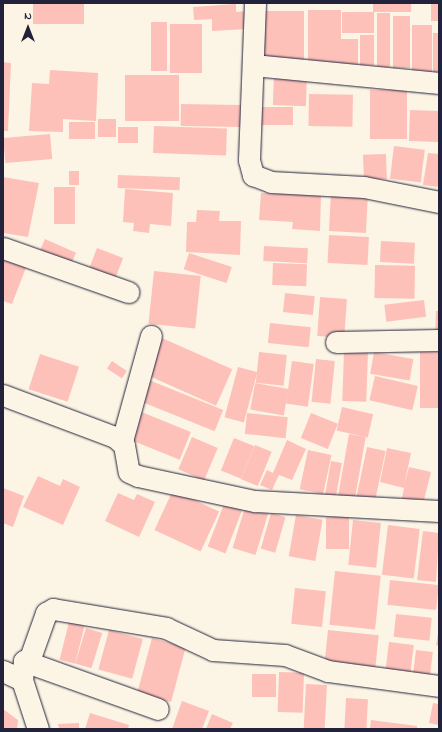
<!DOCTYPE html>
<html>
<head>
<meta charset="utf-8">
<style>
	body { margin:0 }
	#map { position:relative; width:442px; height:732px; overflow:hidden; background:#fcf5e5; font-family:"Indie Flower",sans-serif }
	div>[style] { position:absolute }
	.building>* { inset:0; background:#fdc1ba; transform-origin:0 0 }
	.roads { filter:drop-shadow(0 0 1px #22223b) drop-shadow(0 0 1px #22223b) }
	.minor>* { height:21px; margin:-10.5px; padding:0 10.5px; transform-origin:10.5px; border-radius:10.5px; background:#fcf5e5 }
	span { translate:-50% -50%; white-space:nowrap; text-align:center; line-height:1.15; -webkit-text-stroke:4px #fcf5e5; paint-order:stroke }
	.frame { position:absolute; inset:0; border:4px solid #22223b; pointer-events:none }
	.north { position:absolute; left:8px; top:8px; width:40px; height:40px; -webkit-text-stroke:3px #fcf5e5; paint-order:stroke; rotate:0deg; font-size:11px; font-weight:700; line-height:16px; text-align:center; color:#22223b }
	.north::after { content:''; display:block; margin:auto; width:14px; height:18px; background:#22223b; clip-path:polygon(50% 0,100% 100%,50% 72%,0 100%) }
</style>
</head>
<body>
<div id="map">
	<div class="building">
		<div style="left:33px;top:3px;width:51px;height:21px"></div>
		<div style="left:373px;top:3px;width:38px;height:9px"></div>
		<div style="left:431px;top:3px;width:8px;height:18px"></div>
		<div style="clip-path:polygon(236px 4px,236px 12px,247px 11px,248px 29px,212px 31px,212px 19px,194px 20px,193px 7px)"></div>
		<div style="left:308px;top:10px;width:33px;height:55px"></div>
		<div style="left:264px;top:11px;width:40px;height:49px"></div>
		<div style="left:342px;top:12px;width:32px;height:21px"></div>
		<div style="left:377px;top:13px;width:13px;height:54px"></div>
		<div style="left:393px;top:16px;width:17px;height:52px"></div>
		<div style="left:151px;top:22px;width:16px;height:49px"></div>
		<div style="left:170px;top:24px;width:32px;height:49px"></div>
		<div style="left:412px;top:25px;width:20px;height:50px"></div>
		<div style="left:433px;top:33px;width:6px;height:43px"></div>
		<div style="left:360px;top:35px;width:14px;height:30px"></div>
		<div style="left:341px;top:39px;width:17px;height:28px"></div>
		<div style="clip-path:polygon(3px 62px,11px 63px,8px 131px,3px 131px)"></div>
		<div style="clip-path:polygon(50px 70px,98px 73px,96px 121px,63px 119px,63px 132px,29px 131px,32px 83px,49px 84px)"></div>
		<div style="left:274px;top:73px;width:33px;height:32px;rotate:2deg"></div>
		<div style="left:125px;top:75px;width:54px;height:46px"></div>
		<div style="left:370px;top:90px;width:37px;height:49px"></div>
		<div style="left:309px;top:94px;width:44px;height:32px;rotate:1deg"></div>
		<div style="left:181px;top:104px;width:60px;height:22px;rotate:1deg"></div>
		<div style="left:258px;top:107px;width:35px;height:18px"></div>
		<div style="left:410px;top:110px;width:29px;height:31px;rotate:2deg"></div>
		<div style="left:98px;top:119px;width:18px;height:18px"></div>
		<div style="left:69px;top:122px;width:26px;height:17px"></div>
		<div style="left:154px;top:126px;width:73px;height:27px;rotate:2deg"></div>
		<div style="left:118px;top:127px;width:20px;height:16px"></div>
		<div style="left:50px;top:134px;width:25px;height:47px;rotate:85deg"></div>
		<div style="left:394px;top:146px;width:31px;height:33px;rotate:7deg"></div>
		<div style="clip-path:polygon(428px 153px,439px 154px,439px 187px,423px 185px)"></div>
		<div style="left:386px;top:154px;width:25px;height:23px;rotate:88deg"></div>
		<div style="left:79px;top:171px;width:14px;height:10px;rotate:90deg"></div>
		<div style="left:118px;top:175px;width:62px;height:13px;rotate:2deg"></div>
		<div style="clip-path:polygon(3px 177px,39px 183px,28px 237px,3px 233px)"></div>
		<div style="left:54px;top:187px;width:21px;height:37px"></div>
		<div style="clip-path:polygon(125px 189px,173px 193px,171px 226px,150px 224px,149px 233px,133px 231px,134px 223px,123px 222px)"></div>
		<div style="left:331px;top:192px;width:37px;height:39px;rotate:3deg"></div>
		<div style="clip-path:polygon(261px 193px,294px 194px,293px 210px,294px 193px,321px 195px,320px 231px,292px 229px,293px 222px,259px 220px)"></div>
		<div style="clip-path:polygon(197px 210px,220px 211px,219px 221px,241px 221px,240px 255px,186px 252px,187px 222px,196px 222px)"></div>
		<div style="left:329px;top:235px;width:40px;height:28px;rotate:3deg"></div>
		<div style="left:45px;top:239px;width:34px;height:19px;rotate:24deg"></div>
		<div style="left:381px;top:241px;width:34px;height:21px;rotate:3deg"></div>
		<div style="left:264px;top:246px;width:44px;height:15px;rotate:3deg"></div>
		<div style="left:97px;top:248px;width:28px;height:25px;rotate:21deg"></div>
		<div style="left:189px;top:253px;width:45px;height:17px;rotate:18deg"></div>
		<div style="clip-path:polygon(3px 256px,27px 265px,12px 304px,3px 301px)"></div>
		<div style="left:273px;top:263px;width:34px;height:22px;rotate:2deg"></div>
		<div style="left:375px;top:265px;width:40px;height:33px;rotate:1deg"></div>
		<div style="left:154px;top:271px;width:47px;height:53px;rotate:6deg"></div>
		<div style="left:285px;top:293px;width:30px;height:19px;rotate:6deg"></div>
		<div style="left:320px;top:297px;width:27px;height:39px;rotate:4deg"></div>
		<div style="left:424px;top:300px;width:17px;height:40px;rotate:83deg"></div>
		<div style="clip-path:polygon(436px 311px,439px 311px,439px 337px,435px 337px)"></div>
		<div style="left:270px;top:323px;width:41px;height:20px;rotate:6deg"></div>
		<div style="left:162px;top:338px;width:77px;height:40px;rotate:24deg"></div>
		<div style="left:344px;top:351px;width:24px;height:50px;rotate:2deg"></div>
		<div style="left:259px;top:352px;width:28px;height:31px;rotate:6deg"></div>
		<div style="left:374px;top:352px;width:40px;height:22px;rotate:10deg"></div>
		<div style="left:420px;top:352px;width:19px;height:56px"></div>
		<div style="left:40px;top:354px;width:41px;height:37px;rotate:18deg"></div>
		<div style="left:316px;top:359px;width:19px;height:43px;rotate:6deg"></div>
		<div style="left:112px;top:361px;width:18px;height:9px;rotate:34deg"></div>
		<div style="left:292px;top:361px;width:22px;height:43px;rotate:8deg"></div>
		<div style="left:238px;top:367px;width:20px;height:52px;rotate:15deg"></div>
		<div style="left:375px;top:376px;width:44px;height:25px;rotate:13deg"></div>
		<div style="left:149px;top:380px;width:80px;height:23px;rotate:22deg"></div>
		<div style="left:255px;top:383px;width:34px;height:27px;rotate:10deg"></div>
		<div style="left:342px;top:407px;width:32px;height:24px;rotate:13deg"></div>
		<div style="left:139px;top:411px;width:56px;height:30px;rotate:22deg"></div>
		<div style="left:247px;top:413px;width:41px;height:21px;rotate:6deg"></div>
		<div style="left:311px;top:413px;width:29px;height:27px;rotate:22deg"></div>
		<div style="left:349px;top:434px;width:17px;height:63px;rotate:10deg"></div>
		<div style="left:192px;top:437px;width:28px;height:35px;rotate:23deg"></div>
		<div style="left:234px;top:438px;width:22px;height:35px;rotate:22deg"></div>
		<div style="clip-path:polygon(287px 440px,306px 449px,292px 480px,279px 475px,272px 490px,260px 485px,267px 470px,273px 473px)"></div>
		<div style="left:255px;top:445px;width:18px;height:37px;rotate:22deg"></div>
		<div style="left:367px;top:447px;width:19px;height:55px;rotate:12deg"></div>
		<div style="clip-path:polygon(387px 448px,411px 453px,404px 486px,409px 467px,431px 472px,422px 508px,401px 503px,404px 488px,380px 482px)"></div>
		<div style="left:308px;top:450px;width:24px;height:40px;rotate:12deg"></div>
		<div style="left:331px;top:461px;width:11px;height:34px;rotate:10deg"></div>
		<div style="clip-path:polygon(38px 476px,60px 486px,63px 479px,80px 487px,63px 525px,23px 507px)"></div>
		<div style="clip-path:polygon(3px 488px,24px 496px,13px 527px,3px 523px)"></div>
		<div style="left:173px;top:490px;width:51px;height:44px;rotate:25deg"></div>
		<div style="clip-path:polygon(118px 493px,134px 500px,137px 494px,155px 502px,139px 537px,105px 521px)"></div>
		<div style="left:226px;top:499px;width:19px;height:51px;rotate:21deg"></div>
		<div style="left:246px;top:504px;width:24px;height:46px;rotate:17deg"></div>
		<div style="left:271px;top:513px;width:15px;height:37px;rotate:16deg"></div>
		<div style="left:296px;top:515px;width:27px;height:42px;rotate:10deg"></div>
		<div style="left:326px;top:517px;width:23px;height:32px"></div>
		<div style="left:353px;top:520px;width:28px;height:45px;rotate:6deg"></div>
		<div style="left:388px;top:525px;width:32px;height:50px;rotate:7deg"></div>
		<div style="clip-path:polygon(423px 531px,439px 533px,436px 582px,417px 580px)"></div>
		<div style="left:335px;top:571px;width:46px;height:54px;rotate:6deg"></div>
		<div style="left:390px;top:580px;width:49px;height:25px;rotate:6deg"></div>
		<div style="left:295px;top:588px;width:31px;height:36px;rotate:6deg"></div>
		<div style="left:396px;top:614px;width:36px;height:23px;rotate:6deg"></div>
		<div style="left:69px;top:622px;width:16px;height:39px;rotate:14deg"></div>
		<div style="left:86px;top:628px;width:17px;height:37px;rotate:17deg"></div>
		<div style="clip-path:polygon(439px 629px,439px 646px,436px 645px)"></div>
		<div style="left:109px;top:630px;width:35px;height:41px;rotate:15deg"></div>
		<div style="left:328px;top:630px;width:51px;height:39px;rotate:6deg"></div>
		<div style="left:152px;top:638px;width:35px;height:57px;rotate:15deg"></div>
		<div style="left:389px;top:642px;width:25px;height:37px;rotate:7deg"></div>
		<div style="left:416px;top:650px;width:17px;height:32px;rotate:7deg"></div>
		<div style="left:279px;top:672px;width:25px;height:40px;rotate:2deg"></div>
		<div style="left:252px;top:674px;width:24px;height:23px"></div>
		<div style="left:306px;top:684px;width:21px;height:44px;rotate:3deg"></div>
		<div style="left:346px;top:698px;width:22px;height:31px;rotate:3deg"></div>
		<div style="clip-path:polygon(182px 701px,209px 711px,202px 729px,172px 729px)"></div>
		<div style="clip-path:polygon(433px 703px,439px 704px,439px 725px,429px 723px)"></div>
		<div style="clip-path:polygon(3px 709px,18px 720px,17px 729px,3px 729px)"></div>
		<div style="clip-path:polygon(90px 713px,129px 725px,128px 729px,85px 729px)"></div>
		<div style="clip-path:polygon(212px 714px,233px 723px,230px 729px,206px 729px)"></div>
		<div style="clip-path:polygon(371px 720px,417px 726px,417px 729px,370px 729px)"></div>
		<div style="clip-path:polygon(79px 723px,79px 729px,59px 729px,58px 724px)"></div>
	</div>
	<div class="roads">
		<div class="minor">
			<div style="left:255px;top:3px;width:157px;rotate:92.2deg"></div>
			<div style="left:249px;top:160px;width:16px;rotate:75deg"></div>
			<div style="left:253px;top:175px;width:19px;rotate:21deg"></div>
			<div style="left:271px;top:182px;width:93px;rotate:3.1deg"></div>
			<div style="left:364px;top:187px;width:76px;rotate:11.3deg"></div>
			<div style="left:253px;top:65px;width:187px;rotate:5.5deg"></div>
			<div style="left:3px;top:248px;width:133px;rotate:19.4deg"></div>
			<div style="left:336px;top:342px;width:103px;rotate:-1.1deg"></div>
			<div style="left:3px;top:395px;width:120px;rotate:20.6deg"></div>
			<div style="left:115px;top:437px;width:12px;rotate:42deg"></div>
			<div style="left:124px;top:445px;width:27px;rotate:80deg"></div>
			<div style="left:129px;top:472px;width:10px;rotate:24deg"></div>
			<div style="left:138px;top:476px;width:120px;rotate:12.1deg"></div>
			<div style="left:255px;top:501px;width:184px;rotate:3.1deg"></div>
			<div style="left:122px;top:441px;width:109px;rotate:-74.6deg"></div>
			<div style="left:24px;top:661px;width:142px;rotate:19.7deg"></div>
			<div style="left:3px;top:671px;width:21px;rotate:25deg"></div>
			<div style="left:38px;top:729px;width:52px;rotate:-108.1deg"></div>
			<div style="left:22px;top:680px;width:19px;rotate:-84deg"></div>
			<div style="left:24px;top:661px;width:7px;rotate:-27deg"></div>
			<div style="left:30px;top:658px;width:48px;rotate:-70.4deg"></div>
			<div style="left:46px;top:613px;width:8px;rotate:-30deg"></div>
			<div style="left:53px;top:609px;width:115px;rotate:9.5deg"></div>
			<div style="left:166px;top:628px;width:52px;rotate:25.1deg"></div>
			<div style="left:213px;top:650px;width:72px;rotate:4deg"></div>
			<div style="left:285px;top:655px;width:46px;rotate:20.4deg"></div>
			<div style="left:328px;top:671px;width:112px;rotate:7.7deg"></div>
		</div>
	</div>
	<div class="frame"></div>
	<div class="north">N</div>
</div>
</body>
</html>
